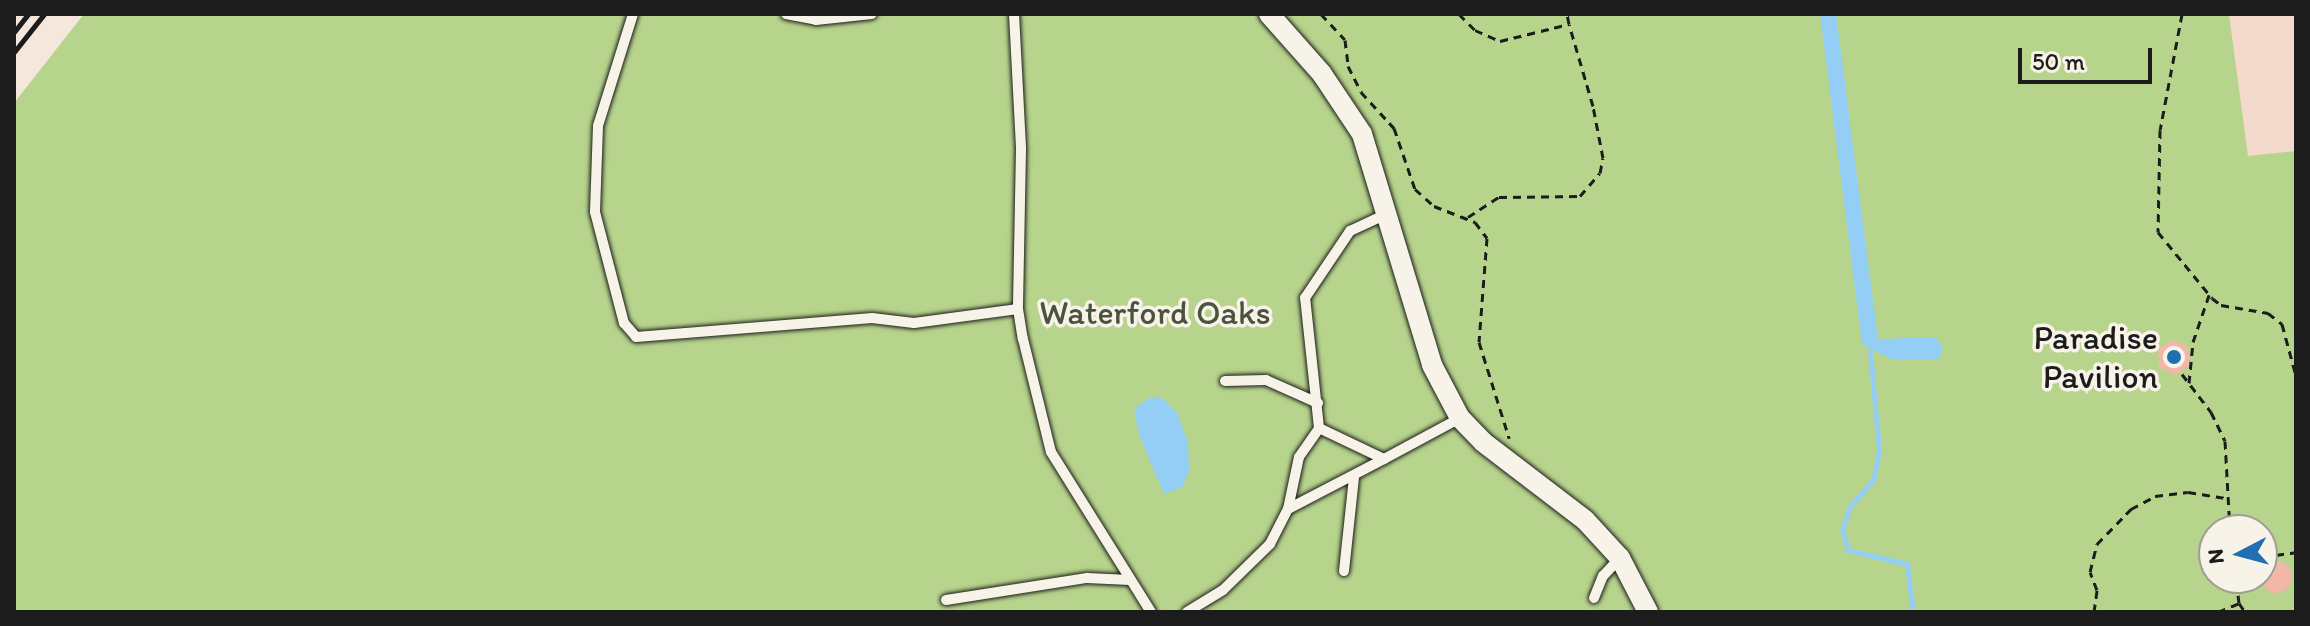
<!DOCTYPE html>
<html>
<head>
<meta charset="utf-8">
<style>
	body { margin:0 }
	#map { position:relative; width:2310px; height:626px; overflow:hidden; background:#f6e7dc; font-family:Itim,sans-serif }
	div>[style] { position:absolute }
	.built>* { inset:0; background:#f4d9cd }
	.green>* { inset:0; background:#b7d48c }
	.water>* { inset:0; background:#94cef4 }
	.stream>* { height:5px; margin:-2.5px; padding:0 2.5px; transform-origin:2.5px; border-radius:2.5px; background:#94cef4 }
	.building>* { inset:0; background:#f1b8aa }
	.round { border-radius:50% }
	.path>* { height:3px; margin-top:-1.5px; transform-origin:0; background:repeating-linear-gradient(90deg,#1c1c1c 0 8px,transparent 0 14px) }
	.roads { filter:drop-shadow(0 0 2px #1c1c1c) drop-shadow(0 0 2px #1c1c1c) }
	.lane>* { height:10px; margin:-5px; padding:0 5px; transform-origin:5px; border-radius:5px; background:#f7f3e8 }
	.street>* { height:20px; margin:-10px; padding:0 10px; transform-origin:10px; border-radius:10px; background:#f7f3e8 }
	.rail>* { height:5px; margin:-2.5px; padding:0 2.5px; transform-origin:2.5px; border-radius:2.5px; background:#1c1c1c }
	.dots>* { width:22px; height:22px; translate:-50% -50%; box-sizing:border-box; border:4px solid #f7f3e8; border-radius:50% }
	span { translate:-50% -50%; white-space:nowrap; text-align:center; line-height:1.15; -webkit-text-stroke:7px #f7f3e8; paint-order:stroke }
	.park-label { font-size:34px; color:#4a533e }
	.poi-label { font-size:34px; color:#1c1c1c }
	.right { translate:-100% -50%; text-align:right }
	.frame { position:absolute; inset:0; border:16px solid #1c1c1c; pointer-events:none }
	.north { position:absolute; left:2198px; top:514px; width:80px; height:80px; box-sizing:border-box; background:#f7f3e8; border:2px solid #9f9d96; border-radius:50%; rotate:264deg; font-size:22px; font-weight:700; line-height:32px; text-align:center; color:#1c1c1c }
	.north::after { content:''; display:block; margin:auto; width:28px; height:36px; background:#1f6fb2; clip-path:polygon(50% 0,100% 100%,50% 72%,0 100%) }
	.scale { position:absolute; left:2018px; top:48px; width:134px; height:36px; box-sizing:border-box; border:4px solid #1c1c1c; border-top:0; padding-left:10px; font-size:24px; line-height:28px; white-space:nowrap; color:#1c1c1c; -webkit-text-stroke:6px #f7f3e8; paint-order:stroke }
</style>
</head>
<body>
<div id="map">
	<div class="built">
		<div style="clip-path:polygon(2229px 14px,2296px 14px,2296px 151px,2248px 157px)"></div>
	</div>
	<div class="green">
		<div style="clip-path:polygon(evenodd,84px 14px,2229px 14px,2248px 156px,2296px 151px,2296px 612px,14px 612px,14px 103px,84px 14px,2214px 530px,2262px 530px,2262px 578px,2214px 578px,2214px 530px)"></div>
	</div>
	<div class="water">
		<div style="clip-path:polygon(1820px 14px,1836px 14px,1878px 339px,1936px 337px,1943px 348px,1938px 360px,1891px 359px,1862px 344px)"></div>
		<div style="clip-path:polygon(1150px 397px,1162px 398px,1177px 413px,1188px 442px,1189px 472px,1182px 487px,1164px 494px,1139px 435px,1134px 409px)"></div>
	</div>
	<div class="stream">
		<div style="left:1870px;top:351px;width:99px;rotate:84.8deg"></div>
		<div style="left:1879px;top:450px;width:31px;rotate:101deg"></div>
		<div style="left:1873px;top:480px;width:35px;rotate:131deg"></div>
		<div style="left:1850px;top:506px;width:25px;rotate:108deg"></div>
		<div style="left:1842px;top:530px;width:21px;rotate:73deg"></div>
		<div style="left:1848px;top:550px;width:61px;rotate:13.3deg"></div>
		<div style="left:1907px;top:564px;width:48px;rotate:82.9deg"></div>
	</div>
	<div class="building">
		<div style="clip-path:polygon(2171px 340px,2188px 346px,2190px 364px,2176px 376px,2159px 367px,2158px 350px)"></div>
		<div class="round" style="left:2260px;top:561px;width:32px;height:32px"></div>
	</div>
	<div class="path">
		<div style="left:1321px;top:14px;width:35px;rotate:47deg"></div>
		<div style="left:1345px;top:40px;width:26px;rotate:83deg"></div>
		<div style="left:1348px;top:66px;width:29px;rotate:63deg"></div>
		<div style="left:1361px;top:92px;width:49px;rotate:47.5deg"></div>
		<div style="left:1394px;top:128px;width:65px;rotate:71deg"></div>
		<div style="left:1415px;top:189px;width:25px;rotate:42deg"></div>
		<div style="left:1434px;top:206px;width:44px;rotate:21.3deg"></div>
		<div style="left:1475px;top:222px;width:20px;rotate:53deg"></div>
		<div style="left:1487px;top:238px;width:104px;rotate:94.4deg"></div>
		<div style="left:1479px;top:342px;width:101px;rotate:72.6deg"></div>
		<div style="left:1459px;top:14px;width:23px;rotate:45deg"></div>
		<div style="left:1475px;top:30px;width:27px;rotate:24deg"></div>
		<div style="left:1500px;top:41px;width:71px;rotate:-13.8deg"></div>
		<div style="left:1569px;top:24px;width:10px;rotate:-101deg"></div>
		<div style="left:2182px;top:14px;width:118px;rotate:100.7deg"></div>
		<div style="left:2160px;top:130px;width:102px;rotate:91.1deg"></div>
		<div style="left:2158px;top:232px;width:85px;rotate:50.7deg"></div>
		<div style="left:2212px;top:298px;width:11px;rotate:38deg"></div>
		<div style="left:2221px;top:305px;width:48px;rotate:9.7deg"></div>
		<div style="left:2268px;top:313px;width:18px;rotate:38deg"></div>
		<div style="left:2282px;top:324px;width:54px;rotate:74.9deg"></div>
		<div style="left:1468px;top:217px;width:37px;rotate:-33deg"></div>
		<div style="left:1499px;top:197px;width:81px;rotate:-0.7deg"></div>
		<div style="left:1580px;top:196px;width:30px;rotate:-49deg"></div>
		<div style="left:1600px;top:173px;width:15px;rotate:-79deg"></div>
		<div style="left:1603px;top:158px;width:53px;rotate:-100.9deg"></div>
		<div style="left:1593px;top:106px;width:85px;rotate:-106.3deg"></div>
		<div style="left:2182px;top:374px;width:48px;rotate:52.7deg"></div>
		<div style="left:2211px;top:412px;width:32px;rotate:64deg"></div>
		<div style="left:2225px;top:441px;width:89px;rotate:86.8deg"></div>
		<div style="left:2189px;top:383px;width:41px;rotate:-84.4deg"></div>
		<div style="left:2193px;top:342px;width:50px;rotate:-71.2deg"></div>
		<div style="left:2262px;top:557px;width:34px;rotate:-8deg"></div>
		<div style="left:2239px;top:603px;width:11px;rotate:56deg"></div>
		<div style="left:2094px;top:612px;width:22px;rotate:-82deg"></div>
		<div style="left:2097px;top:590px;width:19px;rotate:-111deg"></div>
		<div style="left:2090px;top:572px;width:29px;rotate:-76deg"></div>
		<div style="left:2097px;top:544px;width:49px;rotate:-45.8deg"></div>
		<div style="left:2131px;top:509px;width:27px;rotate:-28deg"></div>
		<div style="left:2155px;top:496px;width:33px;rotate:-7deg"></div>
		<div style="left:2188px;top:492px;width:38px;rotate:9deg"></div>
		<div style="left:2218px;top:612px;width:23px;rotate:-23deg"></div>
		<div style="left:2239px;top:603px;width:25px;rotate:-97deg"></div>
	</div>
	<div class="roads">
		<div class="lane">
			<div style="left:633px;top:14px;width:117px;rotate:107.4deg"></div>
			<div style="left:598px;top:126px;width:86px;rotate:92deg"></div>
			<div style="left:595px;top:212px;width:115px;rotate:75.4deg"></div>
			<div style="left:624px;top:323px;width:18px;rotate:49deg"></div>
			<div style="left:636px;top:337px;width:237px;rotate:-4.6deg"></div>
			<div style="left:872px;top:318px;width:42px;rotate:6.8deg"></div>
			<div style="left:914px;top:323px;width:105px;rotate:-7.7deg"></div>
			<div style="left:786px;top:14px;width:31px;rotate:11deg"></div>
			<div style="left:816px;top:20px;width:56px;rotate:-6.1deg"></div>
			<div style="left:1014px;top:14px;width:135px;rotate:87deg"></div>
			<div style="left:1021px;top:149px;width:160px;rotate:91.1deg"></div>
			<div style="left:1018px;top:309px;width:30px;rotate:81deg"></div>
			<div style="left:1023px;top:339px;width:116px;rotate:76.1deg"></div>
			<div style="left:1051px;top:452px;width:189px;rotate:58deg"></div>
			<div style="left:1225px;top:381px;width:41px;rotate:-1.4deg"></div>
			<div style="left:1266px;top:380px;width:57px;rotate:23.9deg"></div>
			<div style="left:1319px;top:428px;width:131px;rotate:-96.1deg"></div>
			<div style="left:1305px;top:298px;width:81px;rotate:-56.1deg"></div>
			<div style="left:1350px;top:231px;width:40px;rotate:-25deg"></div>
			<div style="left:1288px;top:509px;width:108px;rotate:-27.5deg"></div>
			<div style="left:1344px;top:571px;width:94px;rotate:-83.9deg"></div>
			<div style="left:1594px;top:598px;width:24px;rotate:-68deg"></div>
			<div style="left:1603px;top:576px;width:25px;rotate:-47deg"></div>
			<div style="left:946px;top:600px;width:143px;rotate:-8.9deg"></div>
			<div style="left:1087px;top:578px;width:43px;rotate:2.7deg"></div>
			<div style="left:1187px;top:612px;width:42px;rotate:-31.4deg"></div>
			<div style="left:1223px;top:590px;width:66px;rotate:-44.4deg"></div>
			<div style="left:1270px;top:544px;width:39px;rotate:-63deg"></div>
			<div style="left:1288px;top:509px;width:53px;rotate:-78.1deg"></div>
			<div style="left:1299px;top:457px;width:35px;rotate:-55deg"></div>
			<div style="left:1319px;top:428px;width:72px;rotate:25.5deg"></div>
			<div style="left:1384px;top:459px;width:86px;rotate:-28.3deg"></div>
		</div>
		<div class="street">
			<div style="left:1269px;top:14px;width:80px;rotate:48.5deg"></div>
			<div style="left:1322px;top:74px;width:72px;rotate:56.3deg"></div>
			<div style="left:1362px;top:134px;width:241px;rotate:73.1deg"></div>
			<div style="left:1432px;top:365px;width:60px;rotate:62.2deg"></div>
			<div style="left:1460px;top:418px;width:33px;rotate:46deg"></div>
			<div style="left:1483px;top:442px;width:128px;rotate:37.4deg"></div>
			<div style="left:1585px;top:520px;width:52px;rotate:47.4deg"></div>
			<div style="left:1620px;top:558px;width:61px;rotate:62.6deg"></div>
		</div>
	</div>
	<div class="rail">
		<div style="left:14px;top:32px;width:23px;rotate:-52deg"></div>
		<div style="left:14px;top:52px;width:48px;rotate:-51.7deg"></div>
	</div>
	<div class="dots">
		<div style="left:2174px;top:357px;background:#1f6fb2"></div>
	</div>
	<div class="park-label">
		<span style="left:1155px;top:313px">Waterford Oaks</span>
	</div>
	<div class="poi-label">
		<span class="right" style="left:2158px;top:357px">Paradise<br>Pavilion</span>
	</div>
	<div class="frame"></div>
	<div class="north">N</div>
	<div class="scale">50 m</div>
</div>
</body>
</html>
